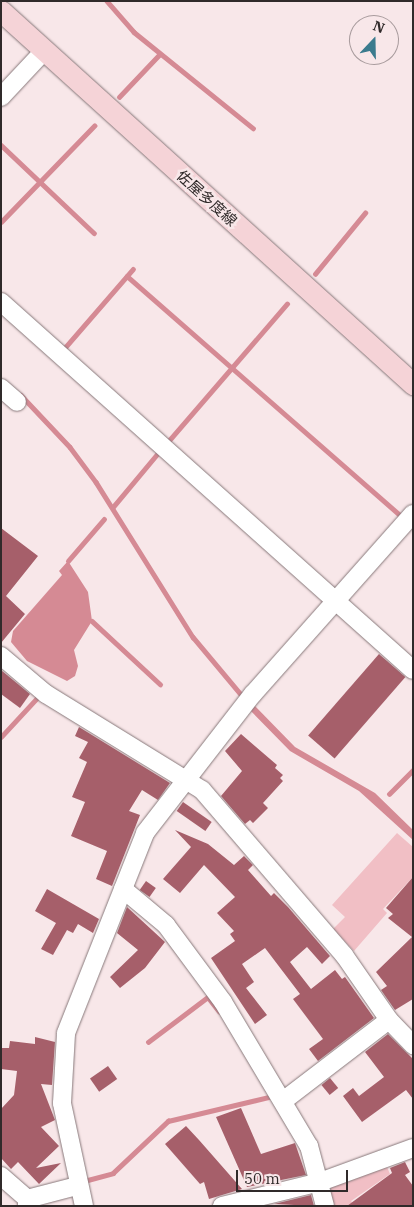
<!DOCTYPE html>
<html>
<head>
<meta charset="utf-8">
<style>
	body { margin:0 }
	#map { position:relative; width:414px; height:1207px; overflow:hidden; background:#f8e7e9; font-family:"IBM Plex Serif","Noto Sans JP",serif }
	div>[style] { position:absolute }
	.green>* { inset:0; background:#f1bfc5 }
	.water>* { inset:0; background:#d58a94 }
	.stream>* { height:4.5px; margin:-2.25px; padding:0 2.25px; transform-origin:2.25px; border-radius:2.25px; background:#d58a94 }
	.building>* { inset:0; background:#a65f6a; transform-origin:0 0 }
	.roads { filter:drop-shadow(0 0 1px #87787a) drop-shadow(0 0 1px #87787a) }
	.minor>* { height:18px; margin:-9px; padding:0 9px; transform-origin:9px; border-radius:9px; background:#fff }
	.major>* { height:21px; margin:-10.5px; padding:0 10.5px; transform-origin:10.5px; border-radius:10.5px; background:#f5d3d7 }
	span { translate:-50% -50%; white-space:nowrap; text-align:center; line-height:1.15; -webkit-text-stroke:5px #f8e7e9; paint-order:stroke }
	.street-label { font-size:15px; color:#302a2a }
	.frame { position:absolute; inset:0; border:2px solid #302a2a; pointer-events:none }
	.north { position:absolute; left:349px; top:15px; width:50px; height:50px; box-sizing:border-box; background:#f8e7e9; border:1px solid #a89b9d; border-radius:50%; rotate:21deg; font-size:14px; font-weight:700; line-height:20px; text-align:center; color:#302a2a }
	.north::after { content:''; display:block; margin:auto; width:18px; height:22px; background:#3b7b8e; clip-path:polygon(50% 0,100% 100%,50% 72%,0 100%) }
	.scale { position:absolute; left:236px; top:1170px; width:112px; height:22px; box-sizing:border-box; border:2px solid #302a2a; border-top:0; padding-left:6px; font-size:15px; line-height:18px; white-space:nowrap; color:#302a2a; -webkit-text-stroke:4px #f8e7e9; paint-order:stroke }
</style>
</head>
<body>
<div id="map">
	<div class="green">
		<div style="clip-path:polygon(397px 833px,413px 847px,413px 877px,383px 909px,387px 913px,354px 951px,333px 929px,345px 917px,332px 905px)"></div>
		<div style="clip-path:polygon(387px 1167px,390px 1174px,351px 1201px,355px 1206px,331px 1206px,331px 1186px)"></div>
	</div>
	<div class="water">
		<div style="clip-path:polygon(68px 561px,88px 592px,92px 621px,74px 650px,78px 666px,75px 676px,67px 681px,27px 661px,11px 642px,13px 631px,62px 575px,59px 571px)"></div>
		<div style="clip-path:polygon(251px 702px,295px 747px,375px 793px,413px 830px,413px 840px,359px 791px,290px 751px,248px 708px)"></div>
	</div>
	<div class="stream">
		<div style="left:107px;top:1px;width:41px;rotate:48.9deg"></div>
		<div style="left:134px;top:32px;width:153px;rotate:38.9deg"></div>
		<div style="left:119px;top:97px;width:59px;rotate:-46.4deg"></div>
		<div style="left:1px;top:145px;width:128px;rotate:43.4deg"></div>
		<div style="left:1px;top:222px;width:134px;rotate:-45.9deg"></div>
		<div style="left:315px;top:274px;width:79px;rotate:-50.7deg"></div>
		<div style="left:127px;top:276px;width:366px;rotate:41.2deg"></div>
		<div style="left:62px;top:351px;width:108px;rotate:-49.1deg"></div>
		<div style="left:21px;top:395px;width:71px;rotate:46.7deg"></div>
		<div style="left:70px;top:447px;width:44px;rotate:53.4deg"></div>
		<div style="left:96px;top:482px;width:183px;rotate:58deg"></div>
		<div style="left:193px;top:637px;width:80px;rotate:50.1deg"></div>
		<div style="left:166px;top:444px;width:185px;rotate:-49.2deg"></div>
		<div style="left:113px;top:507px;width:70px;rotate:-50.2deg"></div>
		<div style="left:68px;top:561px;width:55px;rotate:-49.4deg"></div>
		<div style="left:92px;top:621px;width:93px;rotate:42.8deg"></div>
		<div style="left:1px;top:737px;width:53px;rotate:-47.3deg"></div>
		<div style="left:389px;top:794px;width:34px;rotate:-45deg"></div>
		<div style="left:148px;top:1042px;width:75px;rotate:-36.9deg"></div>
		<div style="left:208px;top:997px;width:18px;rotate:52deg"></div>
		<div style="left:84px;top:1181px;width:30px;rotate:-15deg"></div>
		<div style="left:113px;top:1173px;width:76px;rotate:-43.4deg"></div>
		<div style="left:168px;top:1121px;width:108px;rotate:-13.4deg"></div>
	</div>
	<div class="building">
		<div style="clip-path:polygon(1px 528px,38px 556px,6px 596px,25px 614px,1px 643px)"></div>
		<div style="left:379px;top:654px;width:35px;height:108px;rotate:41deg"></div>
		<div style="clip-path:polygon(1px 670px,30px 694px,20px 708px,1px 694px)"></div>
		<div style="clip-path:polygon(79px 727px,170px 783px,158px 800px,142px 790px,129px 811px,140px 815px,112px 886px,96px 879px,107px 851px,71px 836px,85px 802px,72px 797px,87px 762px,79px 758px,88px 742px,75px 736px)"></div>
		<div style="clip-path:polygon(241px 734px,277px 765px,275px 768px,283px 775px,280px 778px,283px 781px,263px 803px,268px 808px,253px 823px,250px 820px,245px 824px,221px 796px,242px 771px,225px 751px)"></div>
		<div style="left:183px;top:802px;width:35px;height:11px;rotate:35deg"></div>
		<div style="clip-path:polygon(175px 830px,208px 844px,234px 865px,244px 856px,253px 865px,248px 870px,271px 896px,274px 893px,288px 907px,330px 956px,322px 964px,307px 947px,290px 962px,311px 989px,335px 970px,342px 979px,345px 977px,374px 1018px,318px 1061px,309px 1049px,323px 1039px,293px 999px,300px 994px,265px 948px,242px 964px,254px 982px,246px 988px,267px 1015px,255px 1024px,211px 958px,235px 941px,230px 934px,234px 931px,217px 913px,235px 897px,204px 865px,180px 893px,163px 879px,191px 847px)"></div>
		<div style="clip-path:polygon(413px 877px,413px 999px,395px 1010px,381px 990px,387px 986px,376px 972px,412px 937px,388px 918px,393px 914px,386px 908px)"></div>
		<div style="left:146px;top:881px;width:12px;height:11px;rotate:35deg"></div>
		<div style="clip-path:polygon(47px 889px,99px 919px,93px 933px,78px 924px,73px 933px,67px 930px,53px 955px,41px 949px,56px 923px,35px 911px)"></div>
		<div style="clip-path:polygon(127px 907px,165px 942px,145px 968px,120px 988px,110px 977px,138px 950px,117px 933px)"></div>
		<div style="clip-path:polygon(388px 1034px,413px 1059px,413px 1099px,406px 1090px,362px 1122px,343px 1096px,353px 1088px,359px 1096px,384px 1077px,365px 1052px)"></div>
		<div style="clip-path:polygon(35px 1037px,55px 1042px,52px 1085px,41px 1084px,55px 1120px,41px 1127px,59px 1146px,36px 1168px,61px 1163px,39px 1184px,18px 1162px,11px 1169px,1px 1158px,1px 1109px,14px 1095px,17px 1071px,1px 1069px,1px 1048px,9px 1048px,10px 1041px,35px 1044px)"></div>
		<div style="left:108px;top:1066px;width:16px;height:22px;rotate:55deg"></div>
		<div style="left:330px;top:1078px;width:13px;height:11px;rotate:51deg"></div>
		<div style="clip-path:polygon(241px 1108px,261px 1154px,295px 1143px,306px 1175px,247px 1187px,216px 1117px)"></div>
		<div style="clip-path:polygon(186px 1126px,199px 1140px,242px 1189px,209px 1199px,204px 1182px,200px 1184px,165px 1144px)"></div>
		<div style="clip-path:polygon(405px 1162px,410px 1172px,405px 1175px,413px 1186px,413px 1206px,347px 1206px,392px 1173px,390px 1168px)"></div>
		<div style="clip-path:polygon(311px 1195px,314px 1206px,274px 1204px)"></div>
	</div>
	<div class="roads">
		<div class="minor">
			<div style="left:1px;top:97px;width:63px;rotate:-46.9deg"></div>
			<div style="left:1px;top:302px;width:552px;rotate:41.77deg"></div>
			<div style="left:1px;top:388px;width:21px;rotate:41deg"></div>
			<div style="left:1px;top:656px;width:59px;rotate:40.2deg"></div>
			<div style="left:46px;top:694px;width:183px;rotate:31.6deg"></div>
			<div style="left:202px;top:790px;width:218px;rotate:49.3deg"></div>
			<div style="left:344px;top:955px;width:79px;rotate:55.3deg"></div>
			<div style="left:389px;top:1020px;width:35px;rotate:46deg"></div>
			<div style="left:123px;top:889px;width:56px;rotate:39.9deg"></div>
			<div style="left:166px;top:925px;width:96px;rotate:53.5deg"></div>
			<div style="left:223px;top:1002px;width:168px;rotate:59.2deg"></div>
			<div style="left:309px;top:1146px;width:62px;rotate:75.1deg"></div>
			<div style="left:283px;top:1101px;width:133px;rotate:-37.4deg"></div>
			<div style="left:1px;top:1176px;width:35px;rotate:41deg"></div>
			<div style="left:27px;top:1199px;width:7px;rotate:90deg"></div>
			<div style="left:27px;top:1199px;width:52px;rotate:-14.6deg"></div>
			<div style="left:84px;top:1206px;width:105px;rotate:-102.1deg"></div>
			<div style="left:62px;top:1103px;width:70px;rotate:-86.7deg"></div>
			<div style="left:66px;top:1033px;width:215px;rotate:-68.4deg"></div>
			<div style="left:145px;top:833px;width:176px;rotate:-52.2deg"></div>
			<div style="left:253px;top:694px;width:241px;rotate:-48.4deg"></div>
			<div style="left:222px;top:1206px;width:101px;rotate:-13.8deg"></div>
			<div style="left:320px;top:1182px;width:99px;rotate:-20.1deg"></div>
		</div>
		<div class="major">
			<div style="left:1px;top:11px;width:556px;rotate:42.16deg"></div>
		</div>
	</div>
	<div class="street-label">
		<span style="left:207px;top:198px;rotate:42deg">佐屋多度線</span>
	</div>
	<div class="frame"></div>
	<div class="north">N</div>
	<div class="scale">50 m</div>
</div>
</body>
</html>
